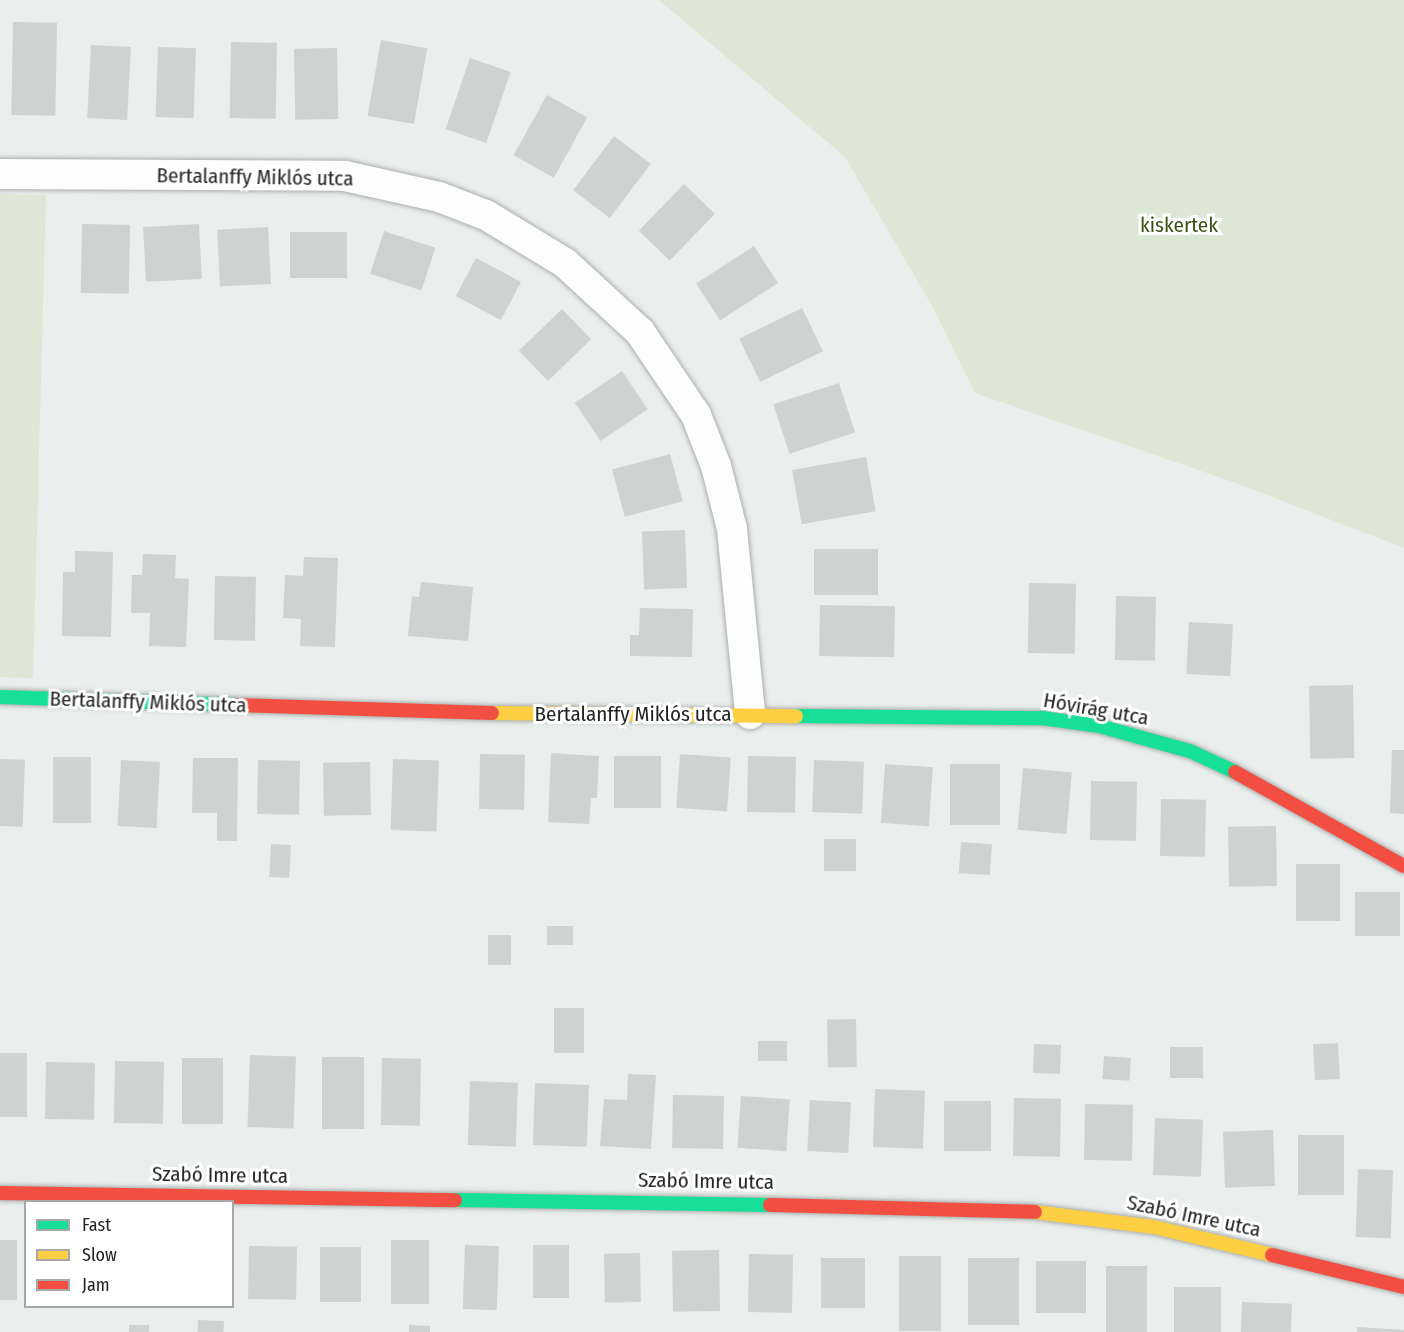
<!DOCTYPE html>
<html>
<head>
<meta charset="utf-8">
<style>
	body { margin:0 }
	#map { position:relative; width:1404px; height:1332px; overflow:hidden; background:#eaefed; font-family:"Fira Sans Condensed",sans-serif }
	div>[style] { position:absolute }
	.green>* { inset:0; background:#dde7d6 }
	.building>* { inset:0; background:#ced2d1; transform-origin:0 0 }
	.roads { filter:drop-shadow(0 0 2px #abafad) drop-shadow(0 0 2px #abafad) }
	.street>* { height:30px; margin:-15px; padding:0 15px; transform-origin:15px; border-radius:15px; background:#fcfdfc }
	.fast>* { height:14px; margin:-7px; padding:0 7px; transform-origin:7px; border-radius:7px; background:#16e098 }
	.slow>* { height:14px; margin:-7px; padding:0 7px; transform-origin:7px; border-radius:7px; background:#ffcf43 }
	.jam>* { height:14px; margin:-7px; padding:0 7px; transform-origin:7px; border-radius:7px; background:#f24e42 }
	span { translate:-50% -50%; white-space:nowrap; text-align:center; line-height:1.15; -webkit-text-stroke:6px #fff; paint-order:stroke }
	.street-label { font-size:21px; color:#232524 }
	.park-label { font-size:21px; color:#385311 }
	.legend { position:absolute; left:24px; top:1200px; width:210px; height:108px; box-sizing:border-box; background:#fff; border:2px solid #a7a8a7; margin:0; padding:8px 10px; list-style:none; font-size:18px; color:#232524 }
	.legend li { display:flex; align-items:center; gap:12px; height:30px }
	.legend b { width:30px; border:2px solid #a7a8a7 }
</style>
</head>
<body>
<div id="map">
	<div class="green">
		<div style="clip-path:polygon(659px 0,1404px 0,1404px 548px,1233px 482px,975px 393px,931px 304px,845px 157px)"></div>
		<div style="clip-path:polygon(0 194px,46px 195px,33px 678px,0 677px)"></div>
	</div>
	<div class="building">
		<div style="left:13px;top:22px;width:44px;height:93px;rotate:1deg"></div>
		<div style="left:381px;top:40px;width:47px;height:77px;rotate:10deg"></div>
		<div style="left:231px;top:42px;width:46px;height:76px;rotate:1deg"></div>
		<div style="left:91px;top:45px;width:40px;height:73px;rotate:3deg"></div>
		<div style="left:158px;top:47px;width:38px;height:70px;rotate:2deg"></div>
		<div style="left:337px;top:48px;width:71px;height:43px;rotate:89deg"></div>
		<div style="left:470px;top:58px;width:43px;height:75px;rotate:19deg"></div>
		<div style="left:547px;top:95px;width:46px;height:69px;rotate:29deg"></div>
		<div style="left:614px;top:136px;width:46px;height:68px;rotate:37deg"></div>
		<div style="left:684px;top:184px;width:43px;height:65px;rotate:44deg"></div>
		<div style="left:82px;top:224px;width:48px;height:69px;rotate:1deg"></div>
		<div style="left:199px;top:224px;width:55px;height:56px;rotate:87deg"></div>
		<div style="left:268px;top:227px;width:57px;height:51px;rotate:87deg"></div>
		<div style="left:384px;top:231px;width:54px;height:45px;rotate:18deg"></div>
		<div style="left:290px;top:232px;width:57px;height:46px"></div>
		<div style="left:754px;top:246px;width:44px;height:69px;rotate:57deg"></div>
		<div style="left:476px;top:258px;width:51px;height:43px;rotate:28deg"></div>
		<div style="left:802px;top:308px;width:48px;height:70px;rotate:64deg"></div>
		<div style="left:562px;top:309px;width:42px;height:60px;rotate:46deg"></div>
		<div style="left:622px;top:371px;width:46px;height:57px;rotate:56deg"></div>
		<div style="left:839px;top:383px;width:52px;height:69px;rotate:72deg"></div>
		<div style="left:670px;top:454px;width:49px;height:60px;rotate:75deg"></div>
		<div style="left:866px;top:457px;width:55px;height:75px;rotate:80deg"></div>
		<div style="left:685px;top:530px;width:58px;height:43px;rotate:88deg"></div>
		<div style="left:814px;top:549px;width:64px;height:46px"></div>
		<div style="clip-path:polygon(75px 551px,113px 552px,111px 637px,62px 636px,63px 572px,75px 572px)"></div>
		<div style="clip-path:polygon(143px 554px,176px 555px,175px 578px,189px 579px,186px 647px,149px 646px,150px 613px,131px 613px,132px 575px,142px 575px)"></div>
		<div style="clip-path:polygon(304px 557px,338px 558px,335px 647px,300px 646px,301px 619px,283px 618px,285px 575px,303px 576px)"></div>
		<div style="left:215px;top:576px;width:41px;height:64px;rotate:1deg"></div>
		<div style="clip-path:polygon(421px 582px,473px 587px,468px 641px,408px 636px,412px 596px,419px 597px)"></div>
		<div style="left:1029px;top:583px;width:47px;height:70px;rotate:1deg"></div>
		<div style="left:1116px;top:596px;width:40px;height:64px;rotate:1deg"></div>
		<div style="left:820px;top:605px;width:75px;height:51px;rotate:1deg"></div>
		<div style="clip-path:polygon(640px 608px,693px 609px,692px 657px,630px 656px,630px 635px,639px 635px)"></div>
		<div style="left:1189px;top:622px;width:44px;height:52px;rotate:3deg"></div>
		<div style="left:1353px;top:685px;width:73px;height:44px;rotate:89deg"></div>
		<div style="clip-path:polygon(1392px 750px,1404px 750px,1404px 814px,1390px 813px)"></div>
		<div style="clip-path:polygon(551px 753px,599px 756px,597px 798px,591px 798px,589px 824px,548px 822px)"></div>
		<div style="left:480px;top:754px;width:45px;height:55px;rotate:1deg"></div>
		<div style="left:680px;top:754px;width:51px;height:54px;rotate:4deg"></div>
		<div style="left:614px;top:756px;width:47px;height:52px"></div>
		<div style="left:748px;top:756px;width:48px;height:56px;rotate:1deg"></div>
		<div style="left:53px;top:757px;width:38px;height:66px"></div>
		<div style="clip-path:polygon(193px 758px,238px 758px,237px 841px,217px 841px,217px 813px,192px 813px)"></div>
		<div style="left:0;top:759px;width:25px;height:67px;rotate:2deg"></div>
		<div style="left:393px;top:759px;width:46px;height:71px;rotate:2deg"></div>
		<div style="left:121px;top:760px;width:39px;height:66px;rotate:3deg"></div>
		<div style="left:258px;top:760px;width:42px;height:54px;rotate:1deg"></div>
		<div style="left:814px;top:760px;width:50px;height:52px;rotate:2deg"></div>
		<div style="left:370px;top:762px;width:53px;height:47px;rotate:89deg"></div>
		<div style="left:885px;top:764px;width:48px;height:59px;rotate:4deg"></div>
		<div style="left:950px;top:764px;width:50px;height:61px"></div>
		<div style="left:1023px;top:768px;width:49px;height:62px;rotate:5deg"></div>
		<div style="left:1091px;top:781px;width:46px;height:59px;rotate:1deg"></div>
		<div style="left:1161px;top:799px;width:45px;height:57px;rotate:1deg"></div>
		<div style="left:1276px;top:826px;width:60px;height:48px;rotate:89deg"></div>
		<div style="left:824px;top:839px;width:32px;height:32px"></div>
		<div style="left:961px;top:842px;width:31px;height:31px;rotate:4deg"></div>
		<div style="left:271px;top:844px;width:20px;height:33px;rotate:3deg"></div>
		<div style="left:1340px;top:864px;width:57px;height:44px;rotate:90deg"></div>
		<div style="left:1355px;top:892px;width:45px;height:44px"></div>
		<div style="left:547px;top:926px;width:26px;height:19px"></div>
		<div style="left:488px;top:935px;width:23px;height:30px"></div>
		<div style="left:584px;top:1008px;width:45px;height:30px;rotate:90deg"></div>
		<div style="left:856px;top:1019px;width:48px;height:29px;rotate:89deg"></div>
		<div style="left:758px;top:1041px;width:29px;height:20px"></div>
		<div style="left:1338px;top:1043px;width:36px;height:25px;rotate:87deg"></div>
		<div style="left:1034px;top:1044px;width:27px;height:29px;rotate:2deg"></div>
		<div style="left:1170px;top:1047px;width:33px;height:31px"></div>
		<div style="left:0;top:1053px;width:27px;height:64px"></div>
		<div style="left:250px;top:1055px;width:46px;height:72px;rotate:2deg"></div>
		<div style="left:1104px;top:1056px;width:27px;height:23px;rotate:4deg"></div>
		<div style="left:322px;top:1057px;width:42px;height:72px"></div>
		<div style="left:182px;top:1058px;width:41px;height:66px"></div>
		<div style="left:382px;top:1058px;width:39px;height:67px;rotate:1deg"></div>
		<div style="left:115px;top:1061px;width:49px;height:62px;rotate:1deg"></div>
		<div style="left:46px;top:1062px;width:49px;height:57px;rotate:1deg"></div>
		<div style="clip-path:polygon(628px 1074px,656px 1075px,651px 1149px,600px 1146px,604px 1099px,627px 1100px)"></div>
		<div style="left:470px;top:1081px;width:48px;height:64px;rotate:2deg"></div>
		<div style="left:535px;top:1083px;width:54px;height:62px;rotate:2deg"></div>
		<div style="left:875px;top:1089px;width:50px;height:58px;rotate:2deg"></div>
		<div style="left:673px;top:1095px;width:51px;height:53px;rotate:1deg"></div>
		<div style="left:741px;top:1096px;width:49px;height:52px;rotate:4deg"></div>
		<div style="left:1014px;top:1098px;width:47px;height:58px;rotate:1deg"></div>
		<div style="left:810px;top:1100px;width:41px;height:51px;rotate:3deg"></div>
		<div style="left:944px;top:1101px;width:47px;height:50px"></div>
		<div style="left:1085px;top:1104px;width:48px;height:56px;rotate:1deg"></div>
		<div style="left:1155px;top:1118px;width:48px;height:57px;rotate:2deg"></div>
		<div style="left:1273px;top:1130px;width:56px;height:50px;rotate:88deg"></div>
		<div style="left:1298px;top:1135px;width:46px;height:60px"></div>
		<div style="left:1358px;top:1169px;width:35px;height:68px;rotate:2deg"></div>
		<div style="left:0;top:1240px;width:17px;height:60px"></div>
		<div style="left:391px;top:1240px;width:38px;height:64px"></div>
		<div style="left:465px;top:1245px;width:34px;height:64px;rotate:2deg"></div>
		<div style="left:533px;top:1245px;width:36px;height:53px"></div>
		<div style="left:249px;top:1246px;width:48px;height:53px;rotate:1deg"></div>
		<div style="left:320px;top:1247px;width:41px;height:55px"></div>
		<div style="left:719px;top:1250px;width:61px;height:47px;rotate:89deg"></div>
		<div style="left:640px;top:1253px;width:49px;height:36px;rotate:89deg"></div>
		<div style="left:749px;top:1254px;width:44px;height:58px;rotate:1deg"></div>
		<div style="left:899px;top:1256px;width:42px;height:75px"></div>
		<div style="left:821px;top:1258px;width:44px;height:50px"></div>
		<div style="left:968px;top:1258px;width:51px;height:67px"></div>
		<div style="left:1036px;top:1261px;width:50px;height:52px"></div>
		<div style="left:1106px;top:1266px;width:41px;height:66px"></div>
		<div style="left:1174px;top:1287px;width:47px;height:45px"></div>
		<div style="left:1242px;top:1302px;width:50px;height:30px;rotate:2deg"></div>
		<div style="left:198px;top:1320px;width:26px;height:12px;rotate:2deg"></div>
		<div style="left:129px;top:1325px;width:20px;height:7px"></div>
		<div style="clip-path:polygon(409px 1325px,430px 1326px,430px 1332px,409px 1332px)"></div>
		<div style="clip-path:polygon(1357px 1327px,1404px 1330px,1404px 1332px,1357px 1332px)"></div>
	</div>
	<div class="roads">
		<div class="street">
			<div style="left:0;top:174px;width:345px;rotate:0.3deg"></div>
			<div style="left:345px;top:176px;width:96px;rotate:12.6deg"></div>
			<div style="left:439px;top:197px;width:50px;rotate:21deg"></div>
			<div style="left:486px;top:215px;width:92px;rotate:31.3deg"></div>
			<div style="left:565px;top:263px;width:102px;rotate:42.6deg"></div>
			<div style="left:640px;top:332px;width:100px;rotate:56deg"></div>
			<div style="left:696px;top:415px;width:55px;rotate:68.6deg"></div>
			<div style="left:716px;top:466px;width:65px;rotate:75.7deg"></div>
			<div style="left:732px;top:529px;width:186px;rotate:84.4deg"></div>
		</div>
		<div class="fast">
			<div style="left:0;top:697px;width:236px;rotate:1.9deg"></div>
			<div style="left:796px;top:716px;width:246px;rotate:0.5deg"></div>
			<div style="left:1042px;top:718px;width:58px;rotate:8deg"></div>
			<div style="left:1099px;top:726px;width:94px;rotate:15.4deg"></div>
			<div style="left:1190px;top:751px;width:50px;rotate:25deg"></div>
			<div style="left:455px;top:1200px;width:315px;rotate:0.9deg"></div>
		</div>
		<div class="slow">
			<div style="left:492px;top:713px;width:304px;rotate:0.6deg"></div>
			<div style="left:1035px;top:1212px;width:120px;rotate:7.2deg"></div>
			<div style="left:1154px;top:1227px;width:121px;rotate:13.3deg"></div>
		</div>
		<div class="jam">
			<div style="left:236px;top:705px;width:256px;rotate:1.8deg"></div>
			<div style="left:1235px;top:772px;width:193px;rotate:29.1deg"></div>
			<div style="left:0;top:1193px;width:455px;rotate:0.9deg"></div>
			<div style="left:770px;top:1205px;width:265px;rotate:1.5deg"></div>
			<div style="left:1272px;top:1255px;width:136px;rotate:13.6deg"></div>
		</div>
	</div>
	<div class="street-label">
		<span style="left:255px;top:177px;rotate:1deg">Bertalanffy Miklós utca</span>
		<span style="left:148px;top:702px;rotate:2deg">Bertalanffy Miklós utca</span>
		<span style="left:1096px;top:709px;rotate:10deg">Hóvirág utca</span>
		<span style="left:633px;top:714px">Bertalanffy Miklós utca</span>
		<span style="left:220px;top:1175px;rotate:1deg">Szabó Imre utca</span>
		<span style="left:706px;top:1181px;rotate:1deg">Szabó Imre utca</span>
		<span style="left:1194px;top:1216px;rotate:12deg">Szabó Imre utca</span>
	</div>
	<div class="park-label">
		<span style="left:1179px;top:225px">kiskertek</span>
	</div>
	<ul class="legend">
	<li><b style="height:8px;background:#16e098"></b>Fast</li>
	<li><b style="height:8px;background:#ffcf43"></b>Slow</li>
	<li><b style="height:8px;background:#f24e42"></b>Jam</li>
	</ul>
</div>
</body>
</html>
